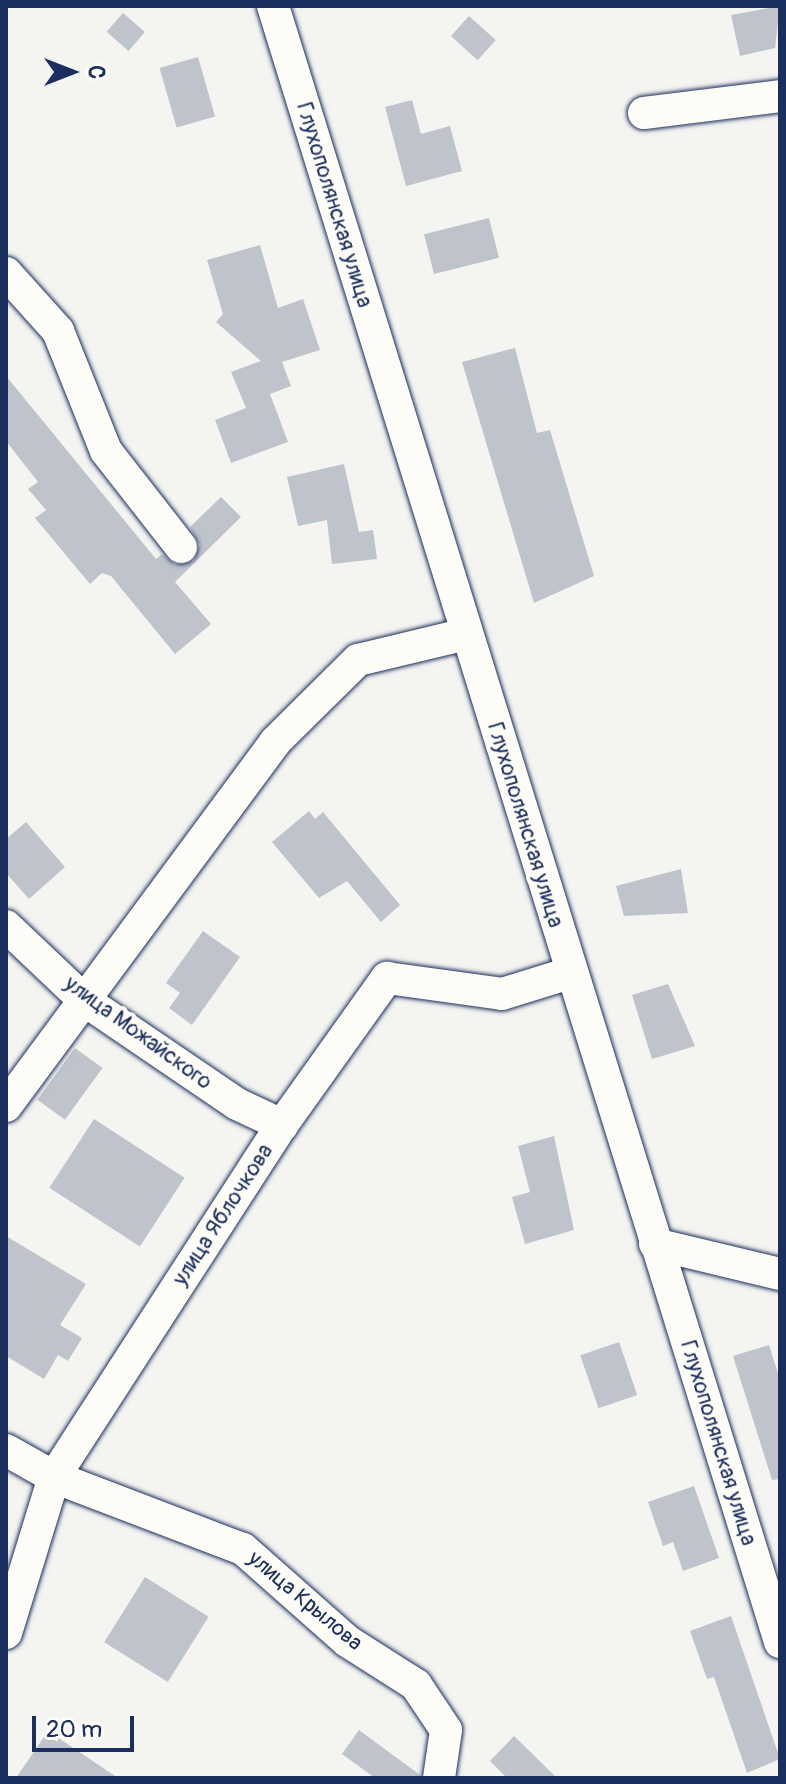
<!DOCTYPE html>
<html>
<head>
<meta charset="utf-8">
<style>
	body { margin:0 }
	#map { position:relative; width:786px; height:1784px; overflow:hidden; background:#f4f4f1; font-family:Pangolin,sans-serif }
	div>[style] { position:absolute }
	.building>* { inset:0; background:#bfc3cc; transform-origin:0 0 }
	.roads { filter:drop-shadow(0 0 2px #1b2f5e) drop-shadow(0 0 2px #1b2f5e) }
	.minor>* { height:32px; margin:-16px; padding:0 16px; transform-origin:16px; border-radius:16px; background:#fdfcf7 }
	span { translate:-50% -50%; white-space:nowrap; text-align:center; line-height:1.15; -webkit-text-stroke:8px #fdfcf7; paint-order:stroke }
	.street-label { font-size:22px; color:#1b2f5e }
	.frame { position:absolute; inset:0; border:8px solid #1b2f5e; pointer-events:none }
	.north { position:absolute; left:32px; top:32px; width:80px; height:80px; -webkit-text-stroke:6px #fdfcf7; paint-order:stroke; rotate:90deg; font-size:22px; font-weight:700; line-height:32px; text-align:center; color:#1b2f5e }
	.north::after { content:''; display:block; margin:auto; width:28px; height:36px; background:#1b2f5e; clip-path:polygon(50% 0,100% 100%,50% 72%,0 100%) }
	.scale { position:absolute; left:32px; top:1716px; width:102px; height:36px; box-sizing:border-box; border:4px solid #1b2f5e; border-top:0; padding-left:10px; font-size:24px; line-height:28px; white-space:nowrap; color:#1b2f5e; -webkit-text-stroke:6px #fdfcf7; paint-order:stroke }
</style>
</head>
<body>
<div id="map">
	<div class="building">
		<div style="clip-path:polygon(780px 6px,775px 48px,740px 56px,731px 15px)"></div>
		<div style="left:123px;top:13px;width:29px;height:25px;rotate:41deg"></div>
		<div style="left:469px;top:16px;width:36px;height:27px;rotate:42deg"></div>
		<div style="left:198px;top:57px;width:62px;height:40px;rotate:74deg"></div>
		<div style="clip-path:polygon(412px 100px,421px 134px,450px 126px,462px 171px,406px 186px,385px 107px)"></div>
		<div style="left:489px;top:218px;width:41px;height:67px;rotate:76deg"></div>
		<div style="clip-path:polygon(260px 245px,278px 308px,303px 299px,320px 350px,282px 362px,291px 386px,270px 394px,288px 442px,231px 463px,215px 420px,246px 408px,231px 372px,261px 361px,216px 322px,223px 314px,207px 260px)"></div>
		<div style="clip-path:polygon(515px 348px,537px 433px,550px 430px,594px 576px,534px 603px,462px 362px)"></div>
		<div style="clip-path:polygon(6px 376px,156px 559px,162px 554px,175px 565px,193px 561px,200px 545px,190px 527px,221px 497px,241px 517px,175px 582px,211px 624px,175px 654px,111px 576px,102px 573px,90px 584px,35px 518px,46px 510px,28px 489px,38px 482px,6px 441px)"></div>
		<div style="clip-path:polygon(344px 464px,359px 532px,373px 530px,377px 559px,332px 564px,327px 520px,298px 526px,287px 477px)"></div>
		<div style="clip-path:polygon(309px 811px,315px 819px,323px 812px,400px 905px,381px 922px,347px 881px,319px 898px,272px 842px)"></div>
		<div style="clip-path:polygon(26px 822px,65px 867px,29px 899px,6px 873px,6px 839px)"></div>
		<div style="clip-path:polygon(681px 869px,688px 913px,624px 916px,616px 886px)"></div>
		<div style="clip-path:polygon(203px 931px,240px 957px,192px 1025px,169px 1008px,180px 993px,166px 983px)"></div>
		<div style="clip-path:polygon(668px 984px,695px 1046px,652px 1059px,632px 995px)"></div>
		<div style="left:75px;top:1048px;width:34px;height:64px;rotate:36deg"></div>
		<div style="left:94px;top:1119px;width:108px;height:82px;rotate:33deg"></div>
		<div style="clip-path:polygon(554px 1136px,574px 1230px,525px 1244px,512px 1197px,530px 1192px,518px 1146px)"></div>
		<div style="clip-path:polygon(6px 1236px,86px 1284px,60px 1325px,82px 1338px,68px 1361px,58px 1355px,44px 1379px,6px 1356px)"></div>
		<div style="left:619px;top:1342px;width:56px;height:41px;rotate:71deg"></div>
		<div style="clip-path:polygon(769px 1345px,780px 1380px,780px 1479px,772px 1480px,733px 1356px)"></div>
		<div style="clip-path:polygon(694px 1486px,719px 1558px,683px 1571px,673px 1542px,663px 1546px,648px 1502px)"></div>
		<div style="left:145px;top:1577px;width:75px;height:77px;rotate:32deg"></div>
		<div style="clip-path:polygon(731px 1616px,780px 1759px,747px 1773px,714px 1677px,707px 1679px,690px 1631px)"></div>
		<div style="clip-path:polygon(359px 1730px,420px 1775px,420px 1778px,375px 1778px,342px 1754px)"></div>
		<div style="clip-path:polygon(48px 1731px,118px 1778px,16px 1778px)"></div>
		<div style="clip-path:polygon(514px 1736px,557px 1778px,507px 1778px,490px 1761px)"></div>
	</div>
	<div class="roads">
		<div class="minor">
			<div style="left:273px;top:6px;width:1713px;rotate:72.78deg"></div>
			<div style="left:644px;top:113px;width:137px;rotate:-7.1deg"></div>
			<div style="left:6px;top:273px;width:78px;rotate:48.1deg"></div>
			<div style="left:58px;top:331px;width:129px;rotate:68.2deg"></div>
			<div style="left:106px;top:451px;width:122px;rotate:52deg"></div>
			<div style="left:6px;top:926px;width:108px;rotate:43.5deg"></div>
			<div style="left:84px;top:1000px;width:185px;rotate:34.2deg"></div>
			<div style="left:237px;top:1104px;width:50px;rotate:25deg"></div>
			<div style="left:6px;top:1106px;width:453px;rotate:-53.5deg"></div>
			<div style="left:275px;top:742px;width:117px;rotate:-44.7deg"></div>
			<div style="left:358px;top:660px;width:111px;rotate:-13.5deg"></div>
			<div style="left:655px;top:1244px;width:129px;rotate:13.5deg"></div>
			<div style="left:6px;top:1450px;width:55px;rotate:29.4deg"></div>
			<div style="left:54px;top:1477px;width:202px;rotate:20.9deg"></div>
			<div style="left:243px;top:1549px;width:139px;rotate:41.5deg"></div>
			<div style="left:347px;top:1641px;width:82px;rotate:32.5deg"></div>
			<div style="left:416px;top:1685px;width:54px;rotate:56.3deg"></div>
			<div style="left:446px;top:1730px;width:49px;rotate:98.3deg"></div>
			<div style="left:6px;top:1633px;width:163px;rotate:-72.9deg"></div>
			<div style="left:54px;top:1477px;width:419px;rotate:-57.1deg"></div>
			<div style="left:282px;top:1125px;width:181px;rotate:-54.5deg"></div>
			<div style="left:387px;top:978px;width:116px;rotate:7.9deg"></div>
			<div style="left:502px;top:994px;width:71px;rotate:-17.2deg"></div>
		</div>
	</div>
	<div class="street-label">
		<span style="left:334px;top:205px;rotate:73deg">Глухополянская улица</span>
		<span style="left:525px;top:825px;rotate:73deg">Глухополянская улица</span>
		<span style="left:138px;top:1033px;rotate:36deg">улица Можайского</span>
		<span style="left:223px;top:1215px;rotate:-57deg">улица Яблочкова</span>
		<span style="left:718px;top:1443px;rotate:73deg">Глухополянская улица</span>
		<span style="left:305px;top:1601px;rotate:40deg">улица Крылова</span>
	</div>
	<div class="frame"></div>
	<div class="north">С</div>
	<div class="scale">20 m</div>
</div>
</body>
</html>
